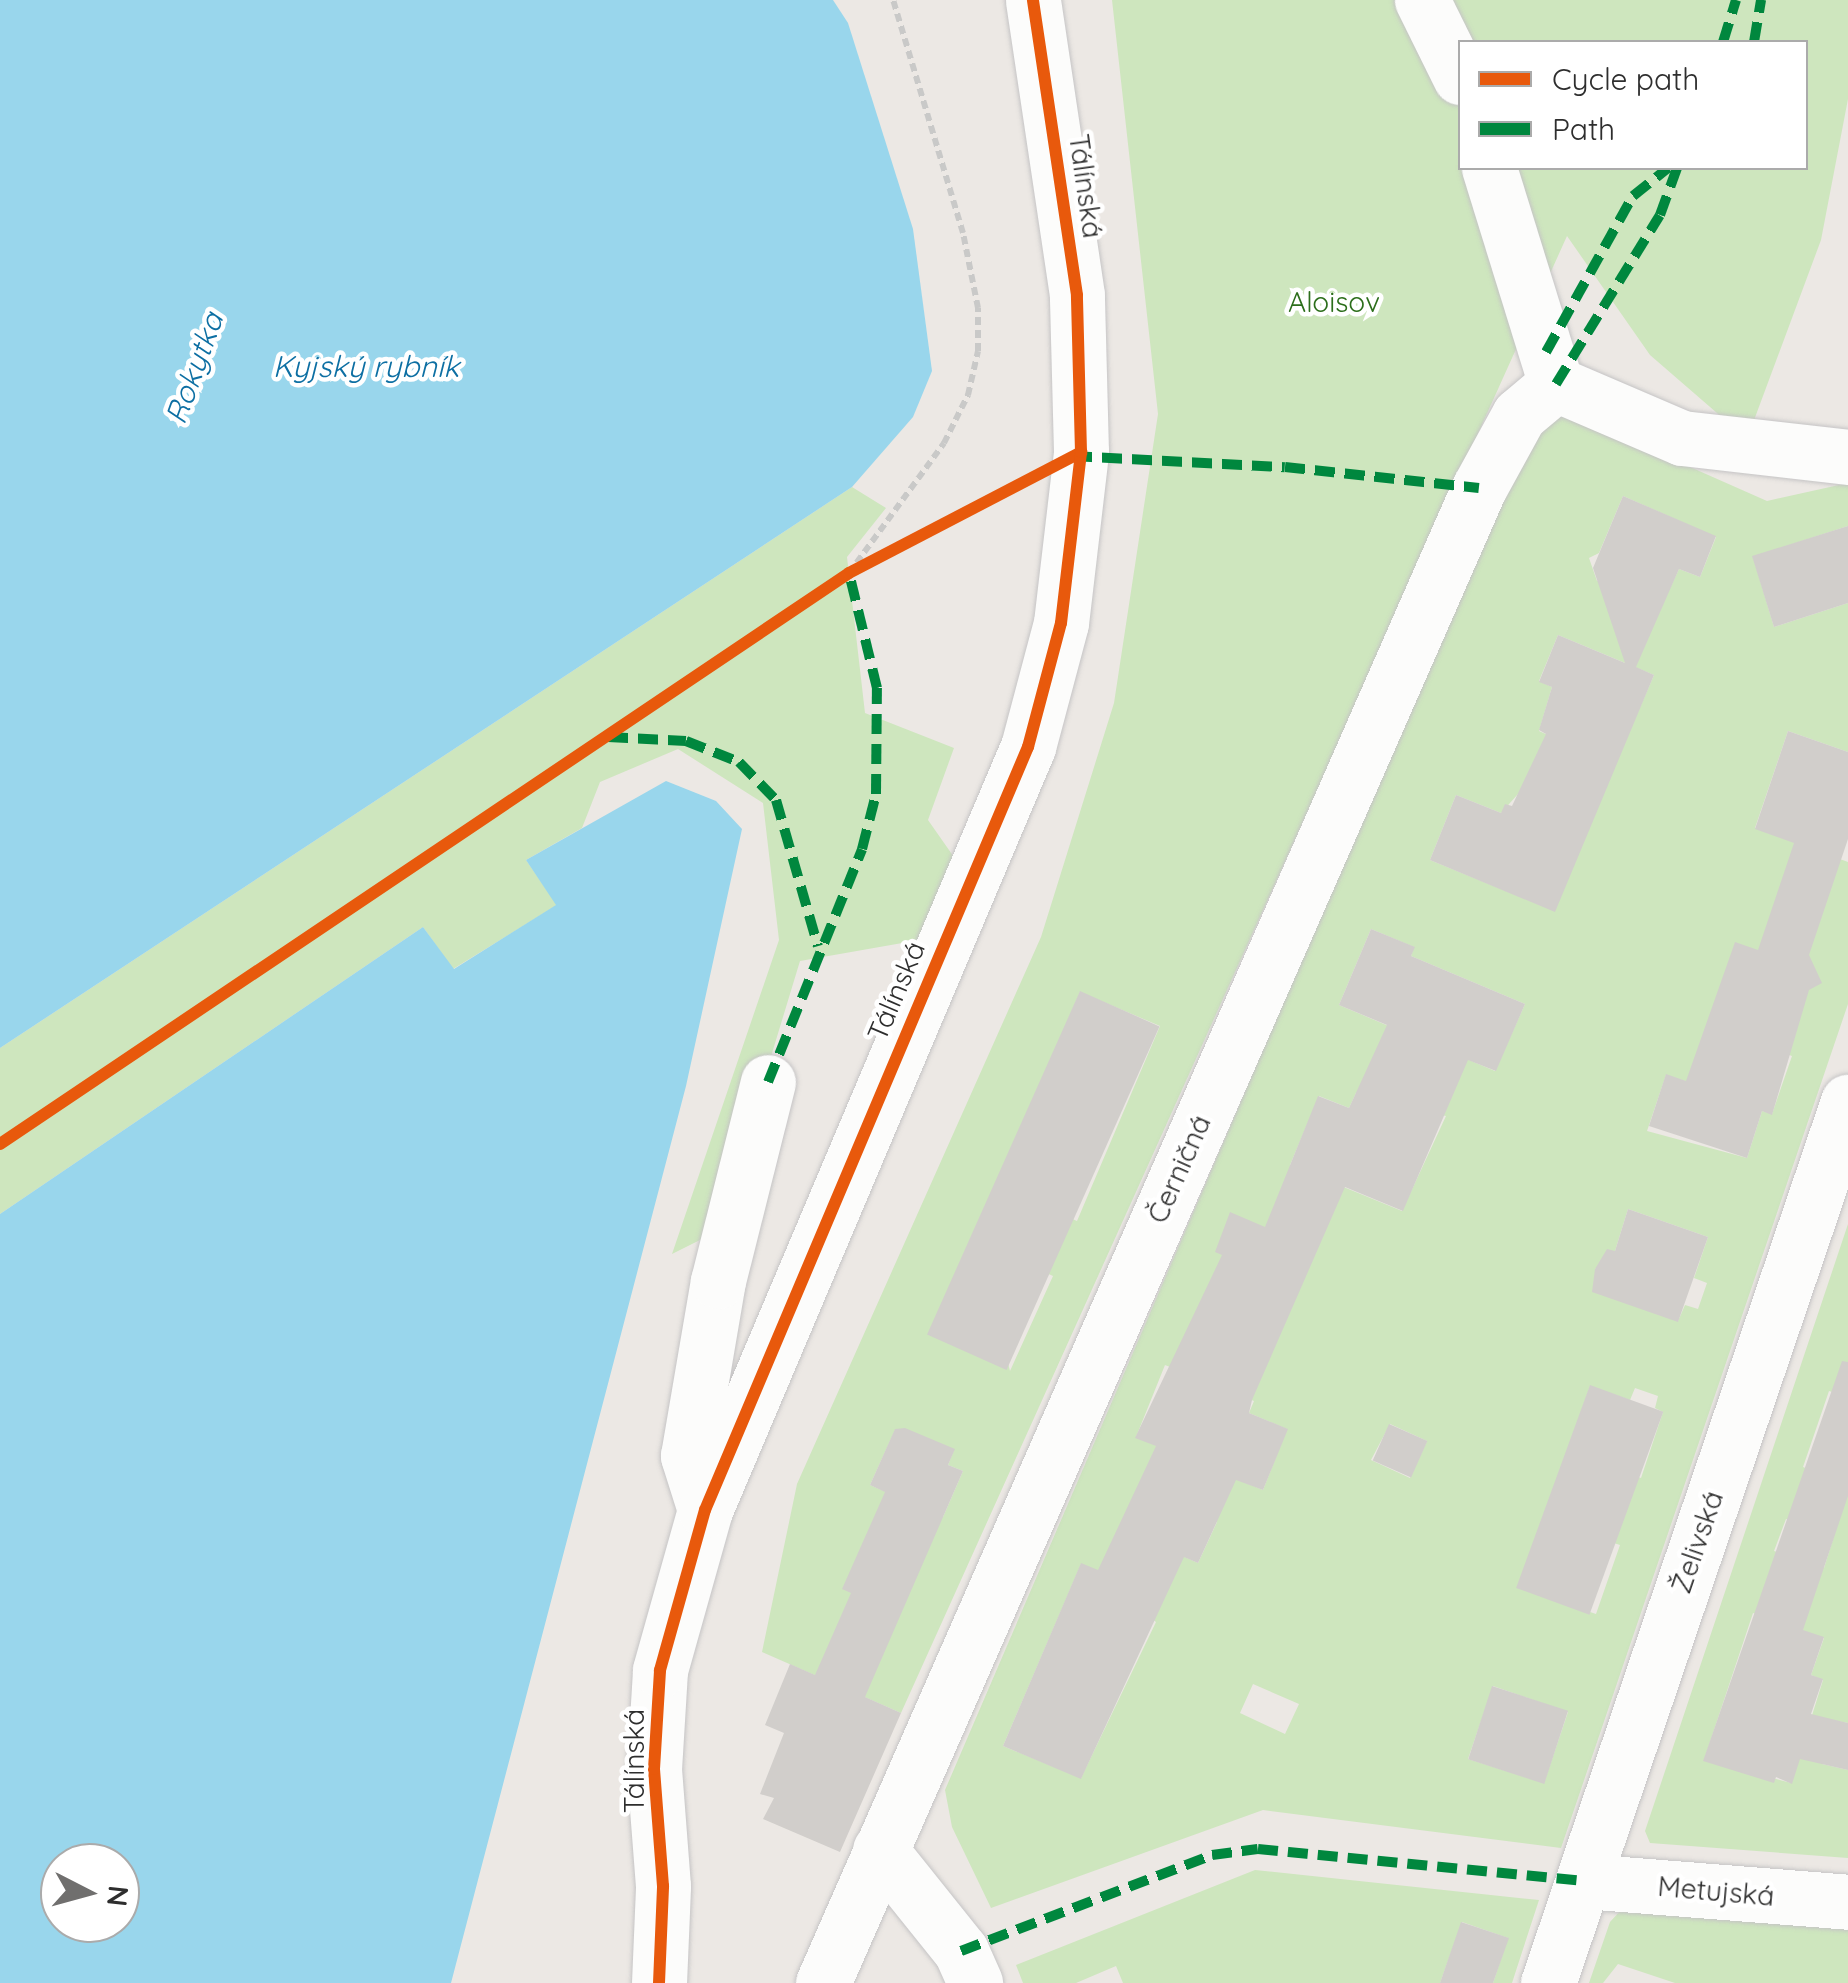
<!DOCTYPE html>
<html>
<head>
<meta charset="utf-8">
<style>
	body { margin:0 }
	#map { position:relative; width:1848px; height:1983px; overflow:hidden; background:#ece8e4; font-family:Quicksand,sans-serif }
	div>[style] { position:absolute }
	.green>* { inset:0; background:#cee6be }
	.water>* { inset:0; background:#99d6ec }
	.building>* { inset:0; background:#d1cecb; transform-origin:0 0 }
	.path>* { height:6px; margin-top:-3px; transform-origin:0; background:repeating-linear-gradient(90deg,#c9c9c8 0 8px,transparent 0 13px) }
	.roads { filter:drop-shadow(0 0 2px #c5c4c5) drop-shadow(0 0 2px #c5c4c5) }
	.minor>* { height:55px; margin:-27.5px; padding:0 27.5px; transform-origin:27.5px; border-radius:27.5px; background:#fcfcfb }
	.quiet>* { height:10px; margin-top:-5px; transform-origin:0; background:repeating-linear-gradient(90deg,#00873e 0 20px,transparent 0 30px) }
	.cycleway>* { height:12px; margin:-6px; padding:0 6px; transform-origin:6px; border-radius:6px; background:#e8590c }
	span { translate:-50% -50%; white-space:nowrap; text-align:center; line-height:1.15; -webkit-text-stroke:9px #fff; paint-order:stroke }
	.street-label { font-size:28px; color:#2e2e2e }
	.park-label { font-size:28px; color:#2c6e1b }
	.water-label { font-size:30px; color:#0d6fa3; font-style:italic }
	.legend { position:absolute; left:1458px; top:40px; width:350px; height:130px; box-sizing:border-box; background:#fff; border:2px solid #ababab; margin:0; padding:12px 18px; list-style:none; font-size:30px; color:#2e2e2e }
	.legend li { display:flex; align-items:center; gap:20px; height:50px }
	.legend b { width:50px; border:2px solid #ababab }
	.north { position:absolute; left:40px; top:1843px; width:100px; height:100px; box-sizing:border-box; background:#fff; border:2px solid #ababab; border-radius:50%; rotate:96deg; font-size:28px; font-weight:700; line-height:40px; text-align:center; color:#2e2e2e }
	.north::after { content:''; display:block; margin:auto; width:35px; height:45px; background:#706f6e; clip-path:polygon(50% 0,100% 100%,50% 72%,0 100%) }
</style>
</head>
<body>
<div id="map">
	<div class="green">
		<div style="clip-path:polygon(evenodd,1112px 0,1848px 0,1848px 99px,1821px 240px,1747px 439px,1650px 355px,1567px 236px,901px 1713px,762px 1652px,797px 1484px,1041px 937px,1114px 703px,1158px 414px,1112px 0,1460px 42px,1806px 42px,1806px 168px,1460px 168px,1460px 42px,1112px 0,1080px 992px,1160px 1026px,1077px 1221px,996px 1186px,1080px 992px,1112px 0,978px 1242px,1053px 1276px,1010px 1371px,978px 1242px,1112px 0,895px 1430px,954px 1450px,948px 1465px,963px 1471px,943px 1517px,870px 1485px,895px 1430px)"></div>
		<div style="clip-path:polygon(evenodd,1568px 413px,1767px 501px,1848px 483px,1848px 526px,1753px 557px,1774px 627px,1848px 603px,1848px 752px,1788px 731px,1755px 828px,1848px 862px,1848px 1004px,1561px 1848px,1263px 1810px,991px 1908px,952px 1827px,945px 1790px,1471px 566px,1534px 430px,1568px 413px,1623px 496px,1716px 537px,1700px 577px,1679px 569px,1664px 601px,1608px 578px,1597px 581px,1589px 558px,1599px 553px,1623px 496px,1568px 413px,1558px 635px,1654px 675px,1615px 765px,1539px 731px,1552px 687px,1539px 681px,1558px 635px,1568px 413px,1518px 794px,1555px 911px,1430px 860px,1456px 795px,1501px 813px,1518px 794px,1568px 413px,1371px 929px,1414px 947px,1411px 956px,1525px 1004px,1495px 1071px,1339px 1005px,1371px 929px,1568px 413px,1708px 1026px,1792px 1056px,1772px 1114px,1762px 1111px,1747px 1158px,1647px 1131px,1666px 1075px,1688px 1082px,1708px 1026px,1568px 413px,1356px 1093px,1446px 1116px,1402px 1211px,1290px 1165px,1319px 1096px,1349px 1108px,1356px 1093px,1568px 413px,1628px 1209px,1708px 1237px,1694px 1278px,1707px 1283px,1698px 1309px,1685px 1305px,1678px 1321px,1595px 1286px,1595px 1269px,1615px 1251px,1628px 1209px,1568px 413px,1165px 1365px,1254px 1401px,1249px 1413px,1287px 1429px,1263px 1490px,1136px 1437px,1165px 1365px,1568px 413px,1590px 1386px,1630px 1400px,1635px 1388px,1658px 1396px,1655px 1408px,1663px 1412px,1641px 1478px,1567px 1452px,1590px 1386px,1568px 413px,1390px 1424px,1427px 1441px,1410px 1478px,1371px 1460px,1390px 1424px,1568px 413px,1217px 1522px,1198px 1563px,1156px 1544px,1217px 1522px,1568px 413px,1550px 1523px,1620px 1545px,1596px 1614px,1528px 1591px,1550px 1523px,1568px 413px,1081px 1564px,1156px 1622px,1081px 1778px,1003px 1746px,1081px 1564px,1568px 413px,1253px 1684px,1299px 1704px,1285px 1734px,1240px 1713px,1253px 1684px,1568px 413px,1493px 1686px,1568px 1712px,1544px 1783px,1468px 1759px,1493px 1686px)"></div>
		<div style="clip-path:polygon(852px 487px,886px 508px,847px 557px,865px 713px,954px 748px,928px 820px,956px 860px,925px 939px,800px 961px,718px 1231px,672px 1254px,779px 940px,763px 803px,678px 749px,600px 782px,582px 828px,526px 860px,557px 905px,453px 969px,423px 927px,0 1214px,0 1048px)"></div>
		<div style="clip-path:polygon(evenodd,1848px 1224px,1848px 1397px,1829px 1391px,1803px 1467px,1848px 1484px,1848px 1723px,1832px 1720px,1822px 1764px,1848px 1770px,1848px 1858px,1650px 1843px,1645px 1831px,1848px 1224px,1786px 1519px,1834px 1536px,1824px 1568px,1774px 1551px,1786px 1519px,1848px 1224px,1753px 1613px,1824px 1638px,1811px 1675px,1823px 1680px,1791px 1783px,1704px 1760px,1753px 1613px)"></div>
		<div style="clip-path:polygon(1255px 1870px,1539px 1900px,1512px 1983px,1493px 1983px,1508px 1938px,1462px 1922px,1440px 1983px,1123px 1983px,1116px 1966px,1076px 1983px,1023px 1983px,1016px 1965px)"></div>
		<div style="clip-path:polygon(1621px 1910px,1848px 1927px,1848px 1983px,1675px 1983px,1618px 1964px,1603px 1983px,1589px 1983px,1610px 1922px)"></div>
	</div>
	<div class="water">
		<div style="clip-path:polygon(0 0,833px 0,848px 23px,913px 229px,932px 371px,913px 417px,852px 487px,0 1048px)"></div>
		<div style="clip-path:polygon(evenodd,666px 781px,716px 801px,742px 829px,686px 1086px,451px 1983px,0 1983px,0 1214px,423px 927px,454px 969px,556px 905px,526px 860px,666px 781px,60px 1863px,120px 1863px,120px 1923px,60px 1923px,60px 1863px)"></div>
	</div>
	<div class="building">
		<div style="clip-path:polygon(1623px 496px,1716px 536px,1700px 577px,1679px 569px,1636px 667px,1654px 675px,1555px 912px,1430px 860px,1456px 795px,1501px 813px,1505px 804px,1512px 806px,1546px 734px,1539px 730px,1552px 687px,1539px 682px,1558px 635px,1625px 663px,1593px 568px)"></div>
		<div style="clip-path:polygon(1848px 526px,1848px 603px,1774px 627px,1752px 556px)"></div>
		<div style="clip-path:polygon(1788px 731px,1848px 752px,1848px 839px,1809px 955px,1822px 983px,1809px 990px,1772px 1115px,1762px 1111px,1747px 1158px,1649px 1126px,1666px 1074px,1686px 1081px,1735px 942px,1758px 950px,1794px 843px,1755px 829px)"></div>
		<div style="clip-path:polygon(1371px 929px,1415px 947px,1411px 956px,1525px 1004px,1496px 1071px,1468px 1060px,1403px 1211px,1345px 1187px,1252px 1400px,1249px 1413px,1288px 1429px,1263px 1490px,1236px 1480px,1198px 1563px,1184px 1557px,1081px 1779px,1003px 1746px,1081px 1563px,1098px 1570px,1156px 1446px,1135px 1438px,1222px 1255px,1215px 1252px,1230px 1212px,1265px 1227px,1318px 1096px,1349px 1108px,1387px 1025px,1339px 1005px)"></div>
		<div style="left:1080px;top:991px;width:87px;height:376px;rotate:24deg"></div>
		<div style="clip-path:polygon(1628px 1209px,1708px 1237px,1678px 1322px,1592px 1292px,1595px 1269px,1607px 1249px,1615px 1251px)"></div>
		<div style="clip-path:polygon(1842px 1361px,1848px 1362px,1848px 1496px,1803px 1630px,1824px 1637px,1811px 1675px,1823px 1679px,1811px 1714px,1848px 1723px,1848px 1770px,1800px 1759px,1792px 1784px,1776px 1777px,1774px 1783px,1703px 1761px)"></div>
		<div style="left:1590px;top:1385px;width:78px;height:216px;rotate:20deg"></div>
		<div style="left:1389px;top:1424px;width:42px;height:40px;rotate:24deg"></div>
		<div style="clip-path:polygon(905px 1428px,955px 1449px,948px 1465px,963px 1471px,865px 1697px,901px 1713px,840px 1852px,763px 1819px,774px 1798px,760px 1794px,784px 1733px,765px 1725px,790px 1664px,815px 1675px,851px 1593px,842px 1589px,885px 1492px,870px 1485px,895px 1429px)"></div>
		<div style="left:1492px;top:1686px;width:80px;height:77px;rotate:18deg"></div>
		<div style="clip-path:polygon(1461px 1922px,1509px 1938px,1493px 1983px,1440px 1983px)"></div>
	</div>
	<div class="path">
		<div style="left:849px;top:573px;width:161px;rotate:-53.8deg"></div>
		<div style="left:944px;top:443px;width:54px;rotate:-63.4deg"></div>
		<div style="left:968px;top:395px;width:45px;rotate:-77.2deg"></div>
		<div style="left:978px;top:351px;width:43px;rotate:-90deg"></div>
		<div style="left:978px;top:308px;width:76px;rotate:-101.3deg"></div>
		<div style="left:963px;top:233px;width:243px;rotate:-106.7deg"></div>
	</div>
	<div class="roads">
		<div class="minor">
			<div style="left:1422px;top:0;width:86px;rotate:63.7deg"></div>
			<div style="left:1489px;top:168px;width:226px;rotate:72.8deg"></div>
			<div style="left:1556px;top:384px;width:137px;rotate:23.2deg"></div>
			<div style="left:1682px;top:438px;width:167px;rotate:6.5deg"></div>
			<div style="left:705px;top:1510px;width:57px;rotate:-107.5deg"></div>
			<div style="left:688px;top:1456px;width:178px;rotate:-80.3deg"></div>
			<div style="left:718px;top:1281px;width:205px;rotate:-75.9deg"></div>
			<div style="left:880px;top:1850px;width:129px;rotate:51.3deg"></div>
			<div style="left:961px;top:1951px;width:35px;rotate:66deg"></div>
			<div style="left:1584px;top:1881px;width:265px;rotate:4.5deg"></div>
			<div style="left:659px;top:1983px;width:97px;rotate:-87.6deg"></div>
			<div style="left:663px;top:1886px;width:117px;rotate:-94.4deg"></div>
			<div style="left:654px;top:1769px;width:99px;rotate:-86.5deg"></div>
			<div style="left:660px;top:1670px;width:166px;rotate:-74.3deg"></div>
			<div style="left:705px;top:1510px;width:829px;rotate:-67.06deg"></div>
			<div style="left:1028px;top:747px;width:128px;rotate:-75.1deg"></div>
			<div style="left:1061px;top:623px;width:172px;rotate:-83.3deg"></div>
			<div style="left:1081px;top:452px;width:157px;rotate:-91.5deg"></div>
			<div style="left:1077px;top:295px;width:298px;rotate:-98.5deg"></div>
			<div style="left:823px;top:1983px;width:1633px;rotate:-66.31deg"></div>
			<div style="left:1479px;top:488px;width:83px;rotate:-61.3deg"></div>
			<div style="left:1519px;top:415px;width:48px;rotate:-40deg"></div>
			<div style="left:1548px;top:1983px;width:931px;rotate:-71.2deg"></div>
		</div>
	</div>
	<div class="quiet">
		<div style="left:1723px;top:42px;width:44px;rotate:-72.8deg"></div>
		<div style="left:1754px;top:42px;width:43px;rotate:-80.5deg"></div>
		<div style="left:1546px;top:352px;width:179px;rotate:-60.9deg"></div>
		<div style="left:1633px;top:196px;width:45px;rotate:-38.7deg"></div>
		<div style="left:1556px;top:384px;width:198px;rotate:-58.4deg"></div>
		<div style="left:1660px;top:215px;width:50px;rotate:-70.1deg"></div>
		<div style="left:1072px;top:456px;width:213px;rotate:3deg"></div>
		<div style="left:1285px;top:467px;width:195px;rotate:6.2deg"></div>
		<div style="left:608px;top:737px;width:78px;rotate:2.9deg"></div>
		<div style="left:686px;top:741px;width:57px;rotate:21.6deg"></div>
		<div style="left:739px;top:762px;width:53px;rotate:45.8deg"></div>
		<div style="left:776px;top:800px;width:152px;rotate:74deg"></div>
		<div style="left:768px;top:1082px;width:251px;rotate:-68deg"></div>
		<div style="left:862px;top:849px;width:57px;rotate:-75.7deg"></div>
		<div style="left:876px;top:794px;width:106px;rotate:-89.5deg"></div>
		<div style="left:877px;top:688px;width:118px;rotate:-103.7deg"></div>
		<div style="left:961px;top:1951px;width:269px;rotate:-20.9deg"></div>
		<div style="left:1212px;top:1855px;width:46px;rotate:-7.4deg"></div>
		<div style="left:1258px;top:1849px;width:328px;rotate:5.6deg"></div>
	</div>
	<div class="cycleway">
		<div style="left:0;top:1144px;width:1023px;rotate:-33.92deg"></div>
		<div style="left:849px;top:573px;width:262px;rotate:-27.5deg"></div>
		<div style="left:659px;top:1983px;width:97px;rotate:-87.6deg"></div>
		<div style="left:663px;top:1886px;width:117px;rotate:-94.4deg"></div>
		<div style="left:654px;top:1769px;width:99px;rotate:-86.5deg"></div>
		<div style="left:660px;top:1670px;width:166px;rotate:-74.3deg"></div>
		<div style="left:705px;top:1510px;width:829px;rotate:-67.06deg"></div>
		<div style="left:1028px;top:747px;width:128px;rotate:-75.1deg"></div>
		<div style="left:1061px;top:623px;width:172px;rotate:-83.3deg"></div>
		<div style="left:1081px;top:452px;width:157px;rotate:-91.5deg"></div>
		<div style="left:1077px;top:295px;width:298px;rotate:-98.5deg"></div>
	</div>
	<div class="street-label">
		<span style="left:1086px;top:186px;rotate:82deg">Tálínská</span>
		<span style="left:896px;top:991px;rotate:-67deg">Tálínská</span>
		<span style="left:1179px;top:1169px;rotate:-66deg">Černičná</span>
		<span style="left:1697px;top:1542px;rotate:-71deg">Želivská</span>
		<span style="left:634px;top:1761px;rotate:-90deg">Tálínská</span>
		<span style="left:1716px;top:1891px;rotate:5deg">Metujská</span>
	</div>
	<div class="park-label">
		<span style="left:1334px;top:302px">Aloisov</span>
	</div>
	<div class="water-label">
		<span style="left:366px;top:366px">Kyjský rybník</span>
		<span style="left:194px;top:368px;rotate:-70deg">Rokytka</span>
	</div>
	<ul class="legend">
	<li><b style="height:12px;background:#e8590c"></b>Cycle path</li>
	<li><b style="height:12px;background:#00873e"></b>Path</li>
	</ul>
	<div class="north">N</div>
</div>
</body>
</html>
